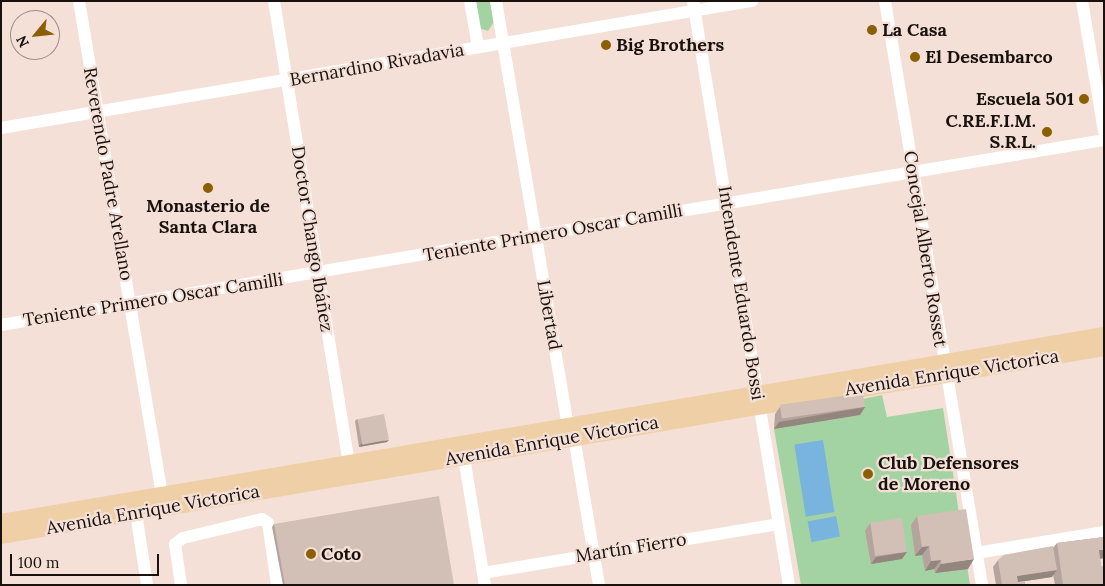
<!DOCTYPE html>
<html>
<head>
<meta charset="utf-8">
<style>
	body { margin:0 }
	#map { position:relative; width:1105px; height:586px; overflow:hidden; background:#f4e0d7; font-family:Lora,serif }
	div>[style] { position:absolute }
	.green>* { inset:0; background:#a4d3a3 }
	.water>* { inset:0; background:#78b4de; transform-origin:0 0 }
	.minor>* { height:12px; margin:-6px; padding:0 6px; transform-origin:6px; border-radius:6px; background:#fff }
	.major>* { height:16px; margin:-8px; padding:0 8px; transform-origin:8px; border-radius:8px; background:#efd0a6 }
	.wall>* { inset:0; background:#b5a49d }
	.shaded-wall>* { inset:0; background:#93867f }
	.building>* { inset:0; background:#d2bfb6; transform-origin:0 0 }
	.dots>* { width:14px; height:14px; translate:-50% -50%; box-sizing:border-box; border:2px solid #f4e0d7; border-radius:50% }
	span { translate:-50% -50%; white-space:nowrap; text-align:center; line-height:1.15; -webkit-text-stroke:4.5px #f4e0d7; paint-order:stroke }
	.poi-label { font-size:18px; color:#18110e; font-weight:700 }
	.left { translate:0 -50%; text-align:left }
	.right { translate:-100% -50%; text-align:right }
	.street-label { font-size:18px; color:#18110e }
	.frame { position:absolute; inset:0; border:2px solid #18110e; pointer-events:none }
	.north { position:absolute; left:10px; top:10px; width:50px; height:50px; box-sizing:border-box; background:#f4e0d7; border:1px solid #9c8d87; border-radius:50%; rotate:242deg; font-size:14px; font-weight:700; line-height:20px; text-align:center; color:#18110e }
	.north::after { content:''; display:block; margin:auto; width:18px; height:22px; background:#8c5f04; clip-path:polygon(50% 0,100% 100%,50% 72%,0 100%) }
	.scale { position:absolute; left:10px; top:554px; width:149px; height:22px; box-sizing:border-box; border:2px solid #18110e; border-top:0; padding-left:6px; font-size:15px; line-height:18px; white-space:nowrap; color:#18110e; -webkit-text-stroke:4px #f4e0d7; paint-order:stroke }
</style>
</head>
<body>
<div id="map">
	<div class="green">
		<div style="clip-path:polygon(474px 1px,491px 1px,494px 22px,488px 31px,479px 28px)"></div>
		<div style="clip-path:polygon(882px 395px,887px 417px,943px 408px,970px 585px,801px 585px,774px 429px,860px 415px,858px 400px)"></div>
	</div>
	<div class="water">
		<div style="left:823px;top:440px;width:73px;height:29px;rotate:81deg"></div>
		<div style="left:836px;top:516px;width:21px;height:29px;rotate:79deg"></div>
	</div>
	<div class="minor">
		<div style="left:79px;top:1px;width:501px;rotate:80.46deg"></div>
		<div style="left:274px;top:1px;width:475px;rotate:80.8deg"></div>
		<div style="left:470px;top:1px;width:47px;rotate:80.1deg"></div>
		<div style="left:496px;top:1px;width:424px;rotate:80.4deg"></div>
		<div style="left:567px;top:419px;width:19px;rotate:69deg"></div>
		<div style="left:574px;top:437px;width:150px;rotate:80.4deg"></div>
		<div style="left:693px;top:1px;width:592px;rotate:80.67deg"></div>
		<div style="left:885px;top:1px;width:592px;rotate:80.57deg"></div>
		<div style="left:1082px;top:1px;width:132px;rotate:80.4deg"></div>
		<div style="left:1px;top:128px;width:762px;rotate:-9.6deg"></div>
		<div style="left:1px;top:325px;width:1118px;rotate:-9.52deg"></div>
		<div style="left:464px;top:457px;width:130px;rotate:80.7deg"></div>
		<div style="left:136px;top:513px;width:73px;rotate:81.3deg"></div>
		<div style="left:976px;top:553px;width:130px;rotate:-9.3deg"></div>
		<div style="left:483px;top:573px;width:299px;rotate:-9.4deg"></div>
		<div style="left:181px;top:585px;width:41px;rotate:-98.3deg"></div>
		<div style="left:175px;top:544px;width:10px;rotate:-37deg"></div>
		<div style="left:183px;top:538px;width:81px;rotate:-13.5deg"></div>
		<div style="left:262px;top:519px;width:7px;rotate:34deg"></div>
		<div style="left:268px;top:523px;width:63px;rotate:81.7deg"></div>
	</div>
	<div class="major">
		<div style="left:1px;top:522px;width:1119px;rotate:-9.62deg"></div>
		<div style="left:1px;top:536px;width:1119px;rotate:-9.67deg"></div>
	</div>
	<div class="wall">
		<div style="clip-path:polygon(780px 407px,865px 407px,860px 415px,774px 429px,775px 414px)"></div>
		<div style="clip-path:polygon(357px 419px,387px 442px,359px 447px,355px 421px)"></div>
		<div style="clip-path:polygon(917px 516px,968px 569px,935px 573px,934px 569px,925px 571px,922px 555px,915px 556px,911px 525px)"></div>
		<div style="clip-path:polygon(870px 523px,907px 552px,902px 559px,871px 564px,865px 531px)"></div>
		<div style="clip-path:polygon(274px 524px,454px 585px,283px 585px,272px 527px)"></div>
		<div style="clip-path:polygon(1104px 537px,1104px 558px,1100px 559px,1104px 585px,1055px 585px,1053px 574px,1052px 577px,1018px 582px,1025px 585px,996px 585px,993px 567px,998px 560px,1053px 548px,1057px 543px)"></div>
	</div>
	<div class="shaded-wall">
		<div style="clip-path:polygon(865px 407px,860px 415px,774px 429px,779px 422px)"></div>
		<div style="clip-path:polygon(389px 440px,387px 442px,359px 447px,361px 444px)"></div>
		<div style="clip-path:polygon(929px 546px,922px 555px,915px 556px,922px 547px)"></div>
		<div style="clip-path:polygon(1099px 550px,1104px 550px,1104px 558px,1092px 560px)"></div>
		<div style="clip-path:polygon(907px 552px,902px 559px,871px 564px,876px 557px)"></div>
		<div style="clip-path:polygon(974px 559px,968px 569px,935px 573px,941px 564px)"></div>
		<div style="clip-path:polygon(941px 560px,934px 569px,925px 571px,931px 561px)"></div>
		<div style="clip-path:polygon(1057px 570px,1052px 577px,1012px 583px,1017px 576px)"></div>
	</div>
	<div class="building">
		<div style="left:863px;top:393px;width:14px;height:84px;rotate:82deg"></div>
		<div style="left:384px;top:414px;width:26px;height:27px;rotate:79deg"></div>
		<div style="clip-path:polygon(439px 496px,454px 585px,285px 585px,274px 524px)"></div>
		<div style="clip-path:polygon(966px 509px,974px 559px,941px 564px,941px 560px,931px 561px,929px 546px,922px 547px,917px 516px)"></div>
		<div style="left:902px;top:518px;width:34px;height:32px;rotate:82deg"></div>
		<div style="clip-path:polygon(1104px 537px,1104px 550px,1099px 550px,1101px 566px,1104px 566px,1104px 585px,1063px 585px,1057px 543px)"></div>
		<div style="clip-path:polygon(1053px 546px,1057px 570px,1017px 576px,1018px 582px,1025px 581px,1025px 585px,1002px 585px,998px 560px,1004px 555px)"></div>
	</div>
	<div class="dots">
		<div style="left:872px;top:30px;background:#8c5f04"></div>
		<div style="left:606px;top:45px;background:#8c5f04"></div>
		<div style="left:915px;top:57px;background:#8c5f04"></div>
		<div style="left:1084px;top:99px;background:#8c5f04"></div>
		<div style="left:1047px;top:132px;background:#8c5f04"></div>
		<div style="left:208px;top:188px;background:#8c5f04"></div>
		<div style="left:868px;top:474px;background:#8c5f04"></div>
		<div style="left:311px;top:554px;background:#8c5f04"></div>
	</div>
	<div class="poi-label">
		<span class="left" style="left:882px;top:30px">La Casa</span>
		<span class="left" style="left:616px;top:45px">Big Brothers</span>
		<span class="left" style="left:925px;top:57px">El Desembarco</span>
		<span class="right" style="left:1074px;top:99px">Escuela 501</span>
		<span class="right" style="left:1036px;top:132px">C.RE.F.I.M.<br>S.R.L.</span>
		<span style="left:208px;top:217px">Monasterio de<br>Santa Clara</span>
		<span class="left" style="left:878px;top:474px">Club Defensores<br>de Moreno</span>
		<span class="left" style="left:321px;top:554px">Coto</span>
	</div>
	<div class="street-label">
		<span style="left:377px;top:65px;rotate:-10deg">Bernardino Rivadavia</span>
		<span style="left:108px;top:174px;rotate:80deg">Reverendo Padre Arellano</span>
		<span style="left:553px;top:233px;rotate:-10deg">Teniente Primero Oscar Camilli</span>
		<span style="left:312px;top:239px;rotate:81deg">Doctor Chango Ibáñez</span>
		<span style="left:925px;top:249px;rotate:81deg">Concejal Alberto Rosset</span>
		<span style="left:741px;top:293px;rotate:81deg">Intendente Eduardo Bossi</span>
		<span style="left:153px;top:300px;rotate:-9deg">Teniente Primero Oscar Camilli</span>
		<span style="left:549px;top:315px;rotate:80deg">Libertad</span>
		<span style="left:952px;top:373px;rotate:-9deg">Avenida Enrique Victorica</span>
		<span style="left:552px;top:441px;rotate:-10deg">Avenida Enrique Victorica</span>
		<span style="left:153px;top:510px;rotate:-10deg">Avenida Enrique Victorica</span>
		<span style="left:631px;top:548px;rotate:-9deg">Martín Fierro</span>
	</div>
	<div class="frame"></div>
	<div class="north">N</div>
	<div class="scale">100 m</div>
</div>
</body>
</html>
